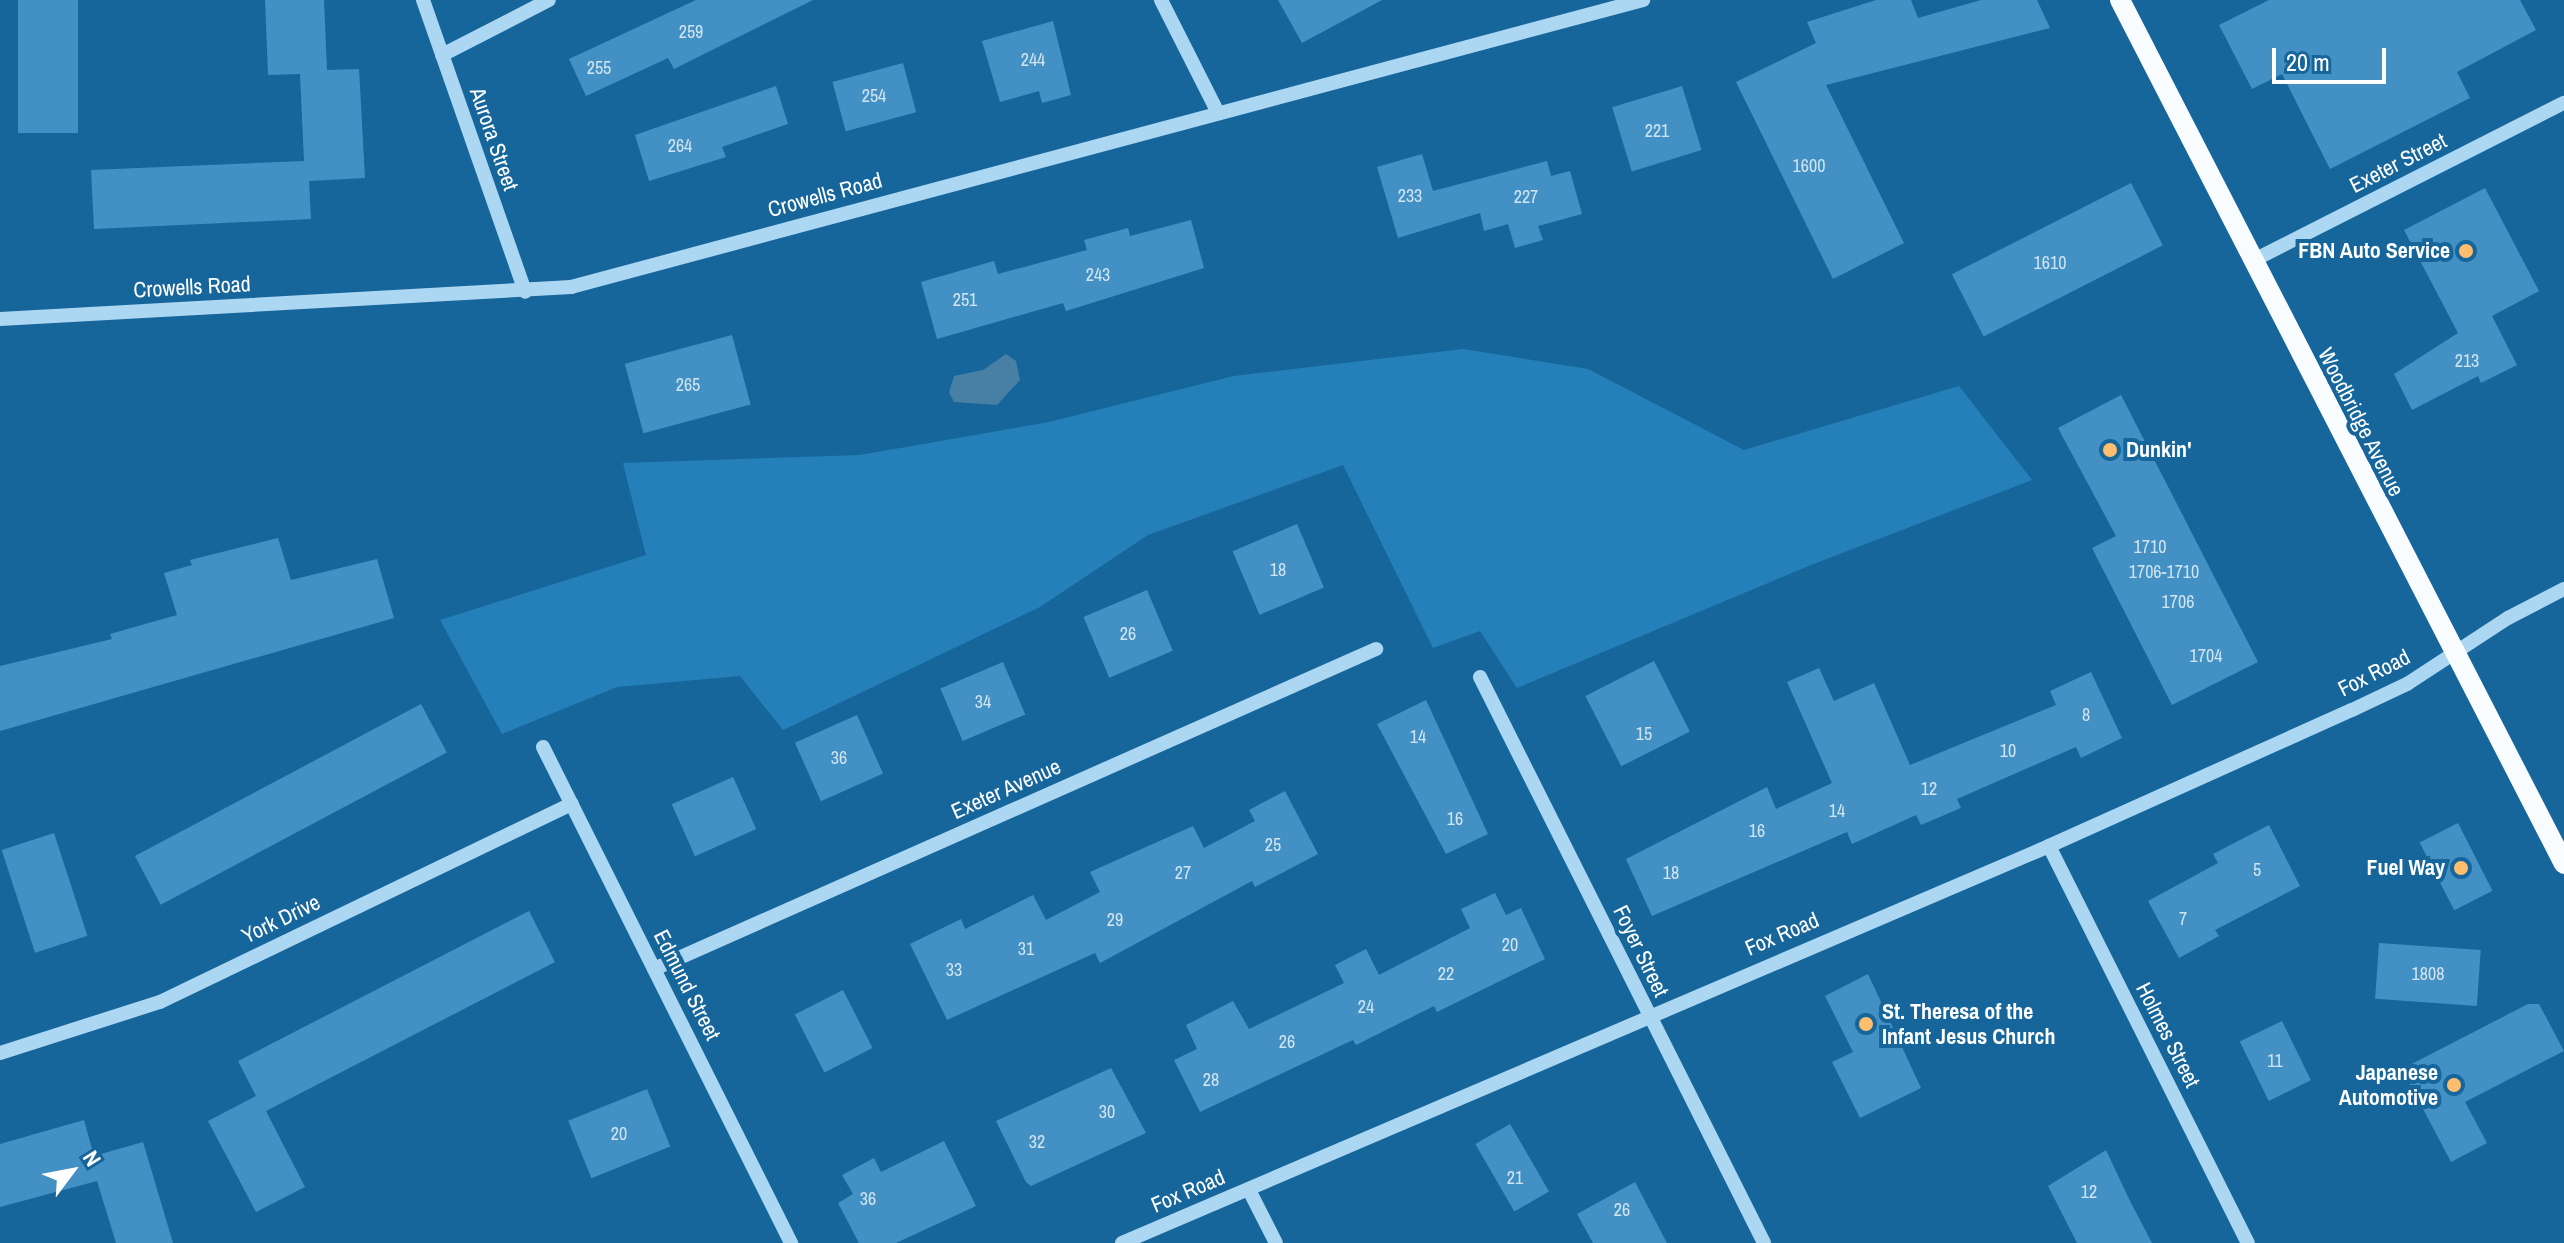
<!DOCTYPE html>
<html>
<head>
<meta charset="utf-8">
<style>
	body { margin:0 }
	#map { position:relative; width:2564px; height:1243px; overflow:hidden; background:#16669c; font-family:"Archivo Narrow",sans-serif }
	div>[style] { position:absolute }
	.green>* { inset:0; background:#2580b9 }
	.water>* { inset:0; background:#487fa5 }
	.building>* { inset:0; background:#4391c4; transform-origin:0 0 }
	.minor>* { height:14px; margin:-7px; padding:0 7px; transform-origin:7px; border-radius:7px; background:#acd7f3 }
	.major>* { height:20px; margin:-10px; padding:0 10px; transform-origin:10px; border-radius:10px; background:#f8fcff }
	.dots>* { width:22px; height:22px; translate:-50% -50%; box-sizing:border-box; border:4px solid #16669c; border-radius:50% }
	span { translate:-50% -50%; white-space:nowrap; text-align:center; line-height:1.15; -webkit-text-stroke:8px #16669c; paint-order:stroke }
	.number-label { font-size:18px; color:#d0e4f0 }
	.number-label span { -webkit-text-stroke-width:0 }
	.street-label { font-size:22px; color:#fff }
	.poi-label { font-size:22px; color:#fff; font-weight:700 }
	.right { translate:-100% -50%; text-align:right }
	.left { translate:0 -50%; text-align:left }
	.north { position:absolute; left:32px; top:1131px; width:80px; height:80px; -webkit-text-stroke:6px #16669c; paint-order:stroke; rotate:58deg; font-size:22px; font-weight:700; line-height:32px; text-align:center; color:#fff }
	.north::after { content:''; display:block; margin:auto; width:28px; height:36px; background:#fff; clip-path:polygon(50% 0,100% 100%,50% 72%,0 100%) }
	.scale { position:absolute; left:2272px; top:48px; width:114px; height:36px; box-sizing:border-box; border:4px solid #fff; border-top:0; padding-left:10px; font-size:24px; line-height:28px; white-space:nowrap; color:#fff; -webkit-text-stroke:6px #16669c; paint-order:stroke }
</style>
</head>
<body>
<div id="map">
	<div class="green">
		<div style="clip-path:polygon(1463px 349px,1588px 369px,1744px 450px,1959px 386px,2032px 480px,1811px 565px,1517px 688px,1480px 631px,1433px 648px,1343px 465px,1148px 535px,1040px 607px,783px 730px,740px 676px,617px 687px,502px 734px,440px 620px,646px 555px,623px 463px,860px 455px,1049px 422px,1234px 376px)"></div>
	</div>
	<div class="water">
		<div style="clip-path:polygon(1006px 354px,1016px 361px,1020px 380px,997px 405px,954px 402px,949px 392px,954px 376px,983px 370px)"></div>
	</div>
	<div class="building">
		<div style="left:18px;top:0;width:60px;height:133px"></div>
		<div style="clip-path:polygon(265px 0,324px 0,327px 70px,359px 69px,365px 178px,309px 181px,311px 219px,94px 229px,91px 170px,304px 161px,300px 74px,268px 75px)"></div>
		<div style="clip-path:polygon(696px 0,813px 0,674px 69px,668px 58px,586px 96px,569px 59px)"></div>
		<div style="clip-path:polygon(1278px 0,1382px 0,1302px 43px)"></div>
		<div style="clip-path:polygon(1876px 0,1911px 0,1918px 18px,1981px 0,2037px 0,2050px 28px,1826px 85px,1904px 243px,1833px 279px,1736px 82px,1816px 43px,1807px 22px)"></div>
		<div style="clip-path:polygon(2269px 0,2520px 0,2536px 30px,2457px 72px,2470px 98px,2330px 169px,2282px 74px,2252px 89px,2219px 25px)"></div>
		<div style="clip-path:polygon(1053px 21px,1071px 95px,1042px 103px,1039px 91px,1000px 102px,982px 41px)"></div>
		<div style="left:903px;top:63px;width:51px;height:73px;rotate:75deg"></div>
		<div style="clip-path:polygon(776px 86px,788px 124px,722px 147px,726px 157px,649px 181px,635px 135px)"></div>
		<div style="left:1682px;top:86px;width:67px;height:73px;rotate:73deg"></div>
		<div style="clip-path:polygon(1422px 154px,1433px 191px,1547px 161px,1551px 176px,1570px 171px,1582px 214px,1538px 226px,1543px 240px,1515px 248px,1508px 224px,1484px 231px,1480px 213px,1398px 238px,1377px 167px)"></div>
		<div style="left:2131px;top:183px;width:70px;height:201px;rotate:63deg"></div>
		<div style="clip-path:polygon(2485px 188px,2539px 291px,2492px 316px,2517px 365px,2481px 383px,2478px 376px,2412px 410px,2394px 374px,2458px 333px,2404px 230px)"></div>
		<div style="clip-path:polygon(1191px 220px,1204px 268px,1066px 311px,1063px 303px,937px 339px,921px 282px,994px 261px,998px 274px,1087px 250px,1084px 240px,1128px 228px,1130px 236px)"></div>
		<div style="left:732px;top:335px;width:72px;height:111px;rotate:75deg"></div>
		<div style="clip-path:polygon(2121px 395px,2258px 662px,2172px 705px,2092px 548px,2116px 536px,2058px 428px)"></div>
		<div style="left:1297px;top:524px;width:69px;height:70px;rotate:67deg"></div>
		<div style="clip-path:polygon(278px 538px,291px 580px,377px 559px,394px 618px,0 731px,0 666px,112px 639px,110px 634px,177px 615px,164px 573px,192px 565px,190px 560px)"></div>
		<div style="left:1147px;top:590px;width:66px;height:69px;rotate:67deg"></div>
		<div style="left:1654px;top:661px;width:79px;height:77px;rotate:63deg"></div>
		<div style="left:1003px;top:662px;width:57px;height:68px;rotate:67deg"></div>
		<div style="clip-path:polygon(1819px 668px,1834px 701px,1874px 683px,1910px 765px,2056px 705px,2050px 691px,2091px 672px,2122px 738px,2081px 758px,2076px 747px,1957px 799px,1961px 808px,1921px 825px,1916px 815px,1852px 844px,1847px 832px,1652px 916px,1626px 859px,1767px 787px,1776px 809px,1832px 783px,1787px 682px)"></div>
		<div style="clip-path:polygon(1426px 700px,1488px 834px,1446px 854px,1377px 724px)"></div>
		<div style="left:421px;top:704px;width:55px;height:324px;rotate:62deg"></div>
		<div style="left:857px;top:715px;width:64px;height:68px;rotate:66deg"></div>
		<div style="left:733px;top:777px;width:57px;height:67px;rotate:66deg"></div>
		<div style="clip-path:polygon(1285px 791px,1318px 854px,1255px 887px,1252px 881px,1100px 963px,1095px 953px,947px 1020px,910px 944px,961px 919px,965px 929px,1033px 895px,1046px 920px,1100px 892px,1090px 872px,1193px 826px,1204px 848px,1255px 821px,1249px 810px)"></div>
		<div style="left:2458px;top:823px;width:76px;height:43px;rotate:63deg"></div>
		<div style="clip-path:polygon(2269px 825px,2300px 886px,2215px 930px,2219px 936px,2179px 958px,2148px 901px,2218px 863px,2213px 854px)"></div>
		<div style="left:54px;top:833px;width:108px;height:55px;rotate:72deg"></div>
		<div style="clip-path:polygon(1495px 893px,1506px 915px,1521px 908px,1545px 959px,1437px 1012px,1434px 1006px,1356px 1045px,1353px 1040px,1200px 1112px,1174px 1060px,1197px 1049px,1186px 1025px,1233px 1001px,1249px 1029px,1344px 983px,1335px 965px,1366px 949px,1379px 975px,1470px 928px,1461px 909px)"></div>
		<div style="clip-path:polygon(529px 911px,555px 962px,266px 1111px,305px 1187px,256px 1212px,208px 1121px,256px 1096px,238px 1061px)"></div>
		<div style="left:2379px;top:943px;width:102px;height:56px;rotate:4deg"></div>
		<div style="clip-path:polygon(1868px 974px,1921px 1088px,1860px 1118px,1832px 1062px,1853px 1052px,1825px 996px)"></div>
		<div style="left:843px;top:990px;width:65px;height:54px;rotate:63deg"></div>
		<div style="clip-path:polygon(2528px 1004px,2539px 1004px,2564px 1051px,2465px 1102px,2487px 1143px,2451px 1162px,2402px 1069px)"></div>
		<div style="left:2282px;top:1021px;width:66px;height:47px;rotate:64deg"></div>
		<div style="clip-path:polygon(1111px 1068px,1146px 1133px,1031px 1186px,1026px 1182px,996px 1121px)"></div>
		<div style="left:647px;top:1089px;width:62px;height:85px;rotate:68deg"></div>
		<div style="clip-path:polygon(84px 1120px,94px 1156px,143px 1142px,173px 1243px,116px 1243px,97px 1181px,0 1207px,0 1144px)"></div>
		<div style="left:1510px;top:1124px;width:78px;height:40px;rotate:60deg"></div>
		<div style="clip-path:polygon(944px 1141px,976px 1206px,896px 1243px,859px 1243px,838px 1203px,853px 1194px,842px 1175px,874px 1158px,881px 1172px)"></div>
		<div style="clip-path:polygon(2106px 1150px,2129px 1199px,2152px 1243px,2077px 1243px,2048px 1186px)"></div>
		<div style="clip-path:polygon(1635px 1182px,1667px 1243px,1593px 1243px,1577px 1214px)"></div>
	</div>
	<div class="minor">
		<div style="left:423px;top:0;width:309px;rotate:70.7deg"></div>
		<div style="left:1161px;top:0;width:124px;rotate:63.2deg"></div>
		<div style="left:442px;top:55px;width:120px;rotate:-27.2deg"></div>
		<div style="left:2252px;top:261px;width:350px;rotate:-26.9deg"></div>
		<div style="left:0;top:319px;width:572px;rotate:-3.21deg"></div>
		<div style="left:571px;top:287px;width:1110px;rotate:-14.99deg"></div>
		<div style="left:1480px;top:677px;width:633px;rotate:63.35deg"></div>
		<div style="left:543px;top:747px;width:555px;rotate:63.43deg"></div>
		<div style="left:2049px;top:846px;width:444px;rotate:63.4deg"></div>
		<div style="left:654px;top:969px;width:790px;rotate:-23.9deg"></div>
		<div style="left:0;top:1053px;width:168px;rotate:-17.7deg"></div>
		<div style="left:160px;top:1002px;width:457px;rotate:-25.7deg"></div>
		<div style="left:1249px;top:1190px;width:59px;rotate:63deg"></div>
		<div style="left:1122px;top:1243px;width:1008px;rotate:-23.18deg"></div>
		<div style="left:2049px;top:846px;width:332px;rotate:-24.2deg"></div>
		<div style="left:2352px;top:710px;width:61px;rotate:-25.3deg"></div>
		<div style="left:2407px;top:684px;width:121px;rotate:-33.2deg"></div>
		<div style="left:2508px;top:618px;width:63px;rotate:-27.4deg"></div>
	</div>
	<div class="major">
		<div style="left:2120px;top:0;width:971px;rotate:62.8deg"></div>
	</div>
	<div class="dots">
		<div style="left:2466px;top:251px;background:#ffbe6e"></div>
		<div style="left:2110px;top:450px;background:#ffbe6e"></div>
		<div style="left:2461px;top:868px;background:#ffbe6e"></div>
		<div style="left:1866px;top:1024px;background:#ffbe6e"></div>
		<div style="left:2454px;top:1085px;background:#ffbe6e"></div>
	</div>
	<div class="number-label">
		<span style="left:691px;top:32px">259</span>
		<span style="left:1033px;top:60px">244</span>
		<span style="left:599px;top:68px">255</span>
		<span style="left:874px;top:96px">254</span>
		<span style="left:1657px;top:131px">221</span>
		<span style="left:680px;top:146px">264</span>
		<span style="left:1809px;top:166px">1600</span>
		<span style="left:1410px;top:196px">233</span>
		<span style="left:1526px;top:197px">227</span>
		<span style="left:2050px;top:263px">1610</span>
		<span style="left:1098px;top:275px">243</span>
		<span style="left:965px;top:300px">251</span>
		<span style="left:2467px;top:361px">213</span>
		<span style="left:688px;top:385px">265</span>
		<span style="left:2150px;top:547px">1710</span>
		<span style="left:1278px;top:570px">18</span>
		<span style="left:2164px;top:572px">1706-1710</span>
		<span style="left:2178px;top:602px">1706</span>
		<span style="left:1128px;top:634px">26</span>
		<span style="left:2206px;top:656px">1704</span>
		<span style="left:983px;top:702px">34</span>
		<span style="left:2086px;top:715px">8</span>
		<span style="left:1644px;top:734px">15</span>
		<span style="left:1418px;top:737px">14</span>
		<span style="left:2008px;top:751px">10</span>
		<span style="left:839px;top:758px">36</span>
		<span style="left:1929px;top:789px">12</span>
		<span style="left:1837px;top:811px">14</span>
		<span style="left:1455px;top:819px">16</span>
		<span style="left:1757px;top:831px">16</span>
		<span style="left:1273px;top:845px">25</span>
		<span style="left:2257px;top:870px">5</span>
		<span style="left:1183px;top:873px">27</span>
		<span style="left:1671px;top:873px">18</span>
		<span style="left:2183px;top:919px">7</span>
		<span style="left:1115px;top:920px">29</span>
		<span style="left:1510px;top:945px">20</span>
		<span style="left:1026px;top:949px">31</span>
		<span style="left:954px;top:970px">33</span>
		<span style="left:1446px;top:974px">22</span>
		<span style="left:2428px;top:974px">1808</span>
		<span style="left:1366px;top:1007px">24</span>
		<span style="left:1287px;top:1042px">26</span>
		<span style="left:2275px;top:1061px">11</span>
		<span style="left:1211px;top:1080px">28</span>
		<span style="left:1107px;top:1112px">30</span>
		<span style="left:619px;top:1134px">20</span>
		<span style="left:1037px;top:1142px">32</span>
		<span style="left:1515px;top:1178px">21</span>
		<span style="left:2089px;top:1192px">12</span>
		<span style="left:868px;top:1199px">36</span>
		<span style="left:1622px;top:1210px">26</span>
	</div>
	<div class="street-label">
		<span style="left:494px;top:139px;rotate:71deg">Aurora Street</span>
		<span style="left:2398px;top:163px;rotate:-27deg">Exeter Street</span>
		<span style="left:825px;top:195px;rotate:-15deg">Crowells Road</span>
		<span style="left:192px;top:287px;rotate:-3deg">Crowells Road</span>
		<span style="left:2361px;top:422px;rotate:63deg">Woodbridge Avenue</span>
		<span style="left:2374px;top:673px;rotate:-27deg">Fox Road</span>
		<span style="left:1006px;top:789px;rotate:-24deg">Exeter Avenue</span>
		<span style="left:281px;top:919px;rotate:-26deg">York Drive</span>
		<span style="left:1782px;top:934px;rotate:-23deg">Fox Road</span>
		<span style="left:1641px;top:951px;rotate:64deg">Foyer Street</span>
		<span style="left:687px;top:985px;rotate:63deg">Edmund Street</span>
		<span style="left:2168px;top:1035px;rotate:63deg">Holmes Street</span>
		<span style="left:1188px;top:1191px;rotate:-23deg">Fox Road</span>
	</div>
	<div class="poi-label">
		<span class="right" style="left:2450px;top:251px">FBN Auto Service</span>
		<span class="left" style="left:2126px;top:450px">Dunkin'</span>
		<span class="right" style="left:2445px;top:868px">Fuel Way</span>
		<span class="left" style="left:1882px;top:1024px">St. Theresa of the<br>Infant Jesus Church</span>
		<span class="right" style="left:2438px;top:1085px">Japanese<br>Automotive</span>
	</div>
	<div class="north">N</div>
	<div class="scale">20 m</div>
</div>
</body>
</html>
